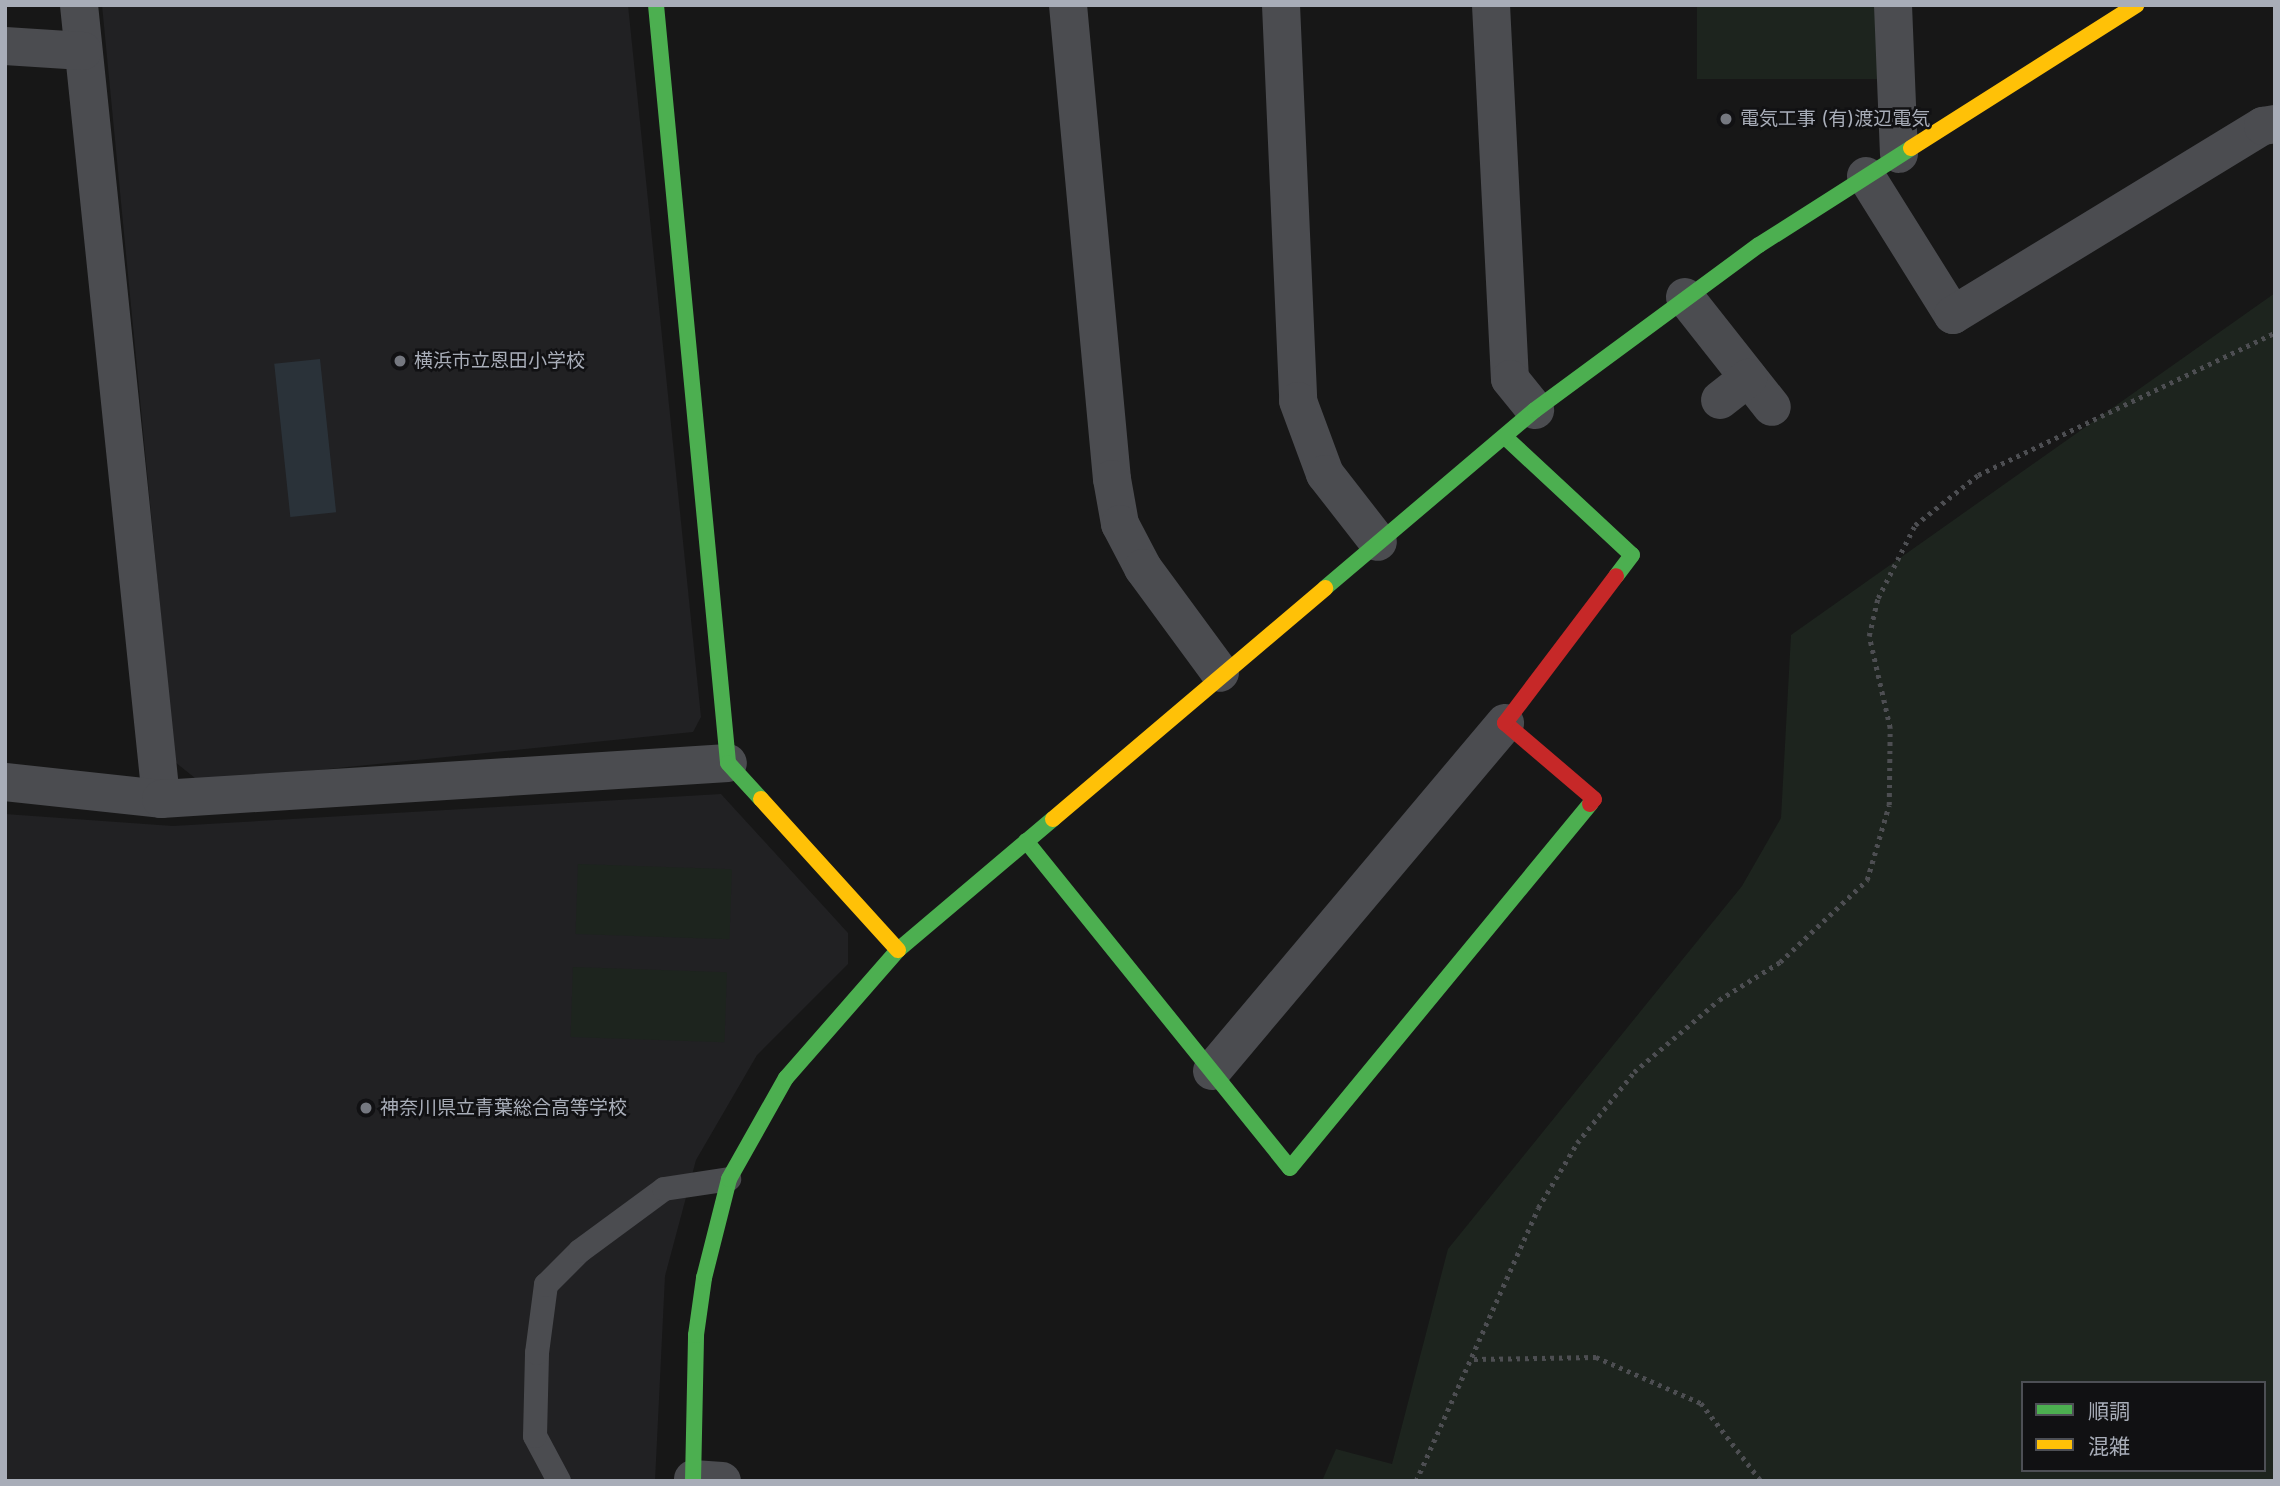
<!DOCTYPE html>
<html>
<head>
<meta charset="utf-8">
<style>
	body { margin:0 }
	#map { position:relative; width:2280px; height:1486px; overflow:hidden; background:#171717; font-family:Inter,"Noto Sans JP",sans-serif }
	div>[style] { position:absolute }
	.built>* { inset:0; background:#212123 }
	.green>* { inset:0; background:#1d241e; transform-origin:0 0 }
	.water>* { inset:0; background:#2a3239; transform-origin:0 0 }
	.path>* { height:4.5px; margin-top:-2.25px; transform-origin:0; background:repeating-linear-gradient(90deg,#4d4e52 0 3.5px,transparent 0 8.5px) }
	.lane>* { height:24px; margin:-12px; padding:0 12px; transform-origin:12px; border-radius:12px; background:#4b4c50 }
	.street>* { height:38px; margin:-19px; padding:0 19px; transform-origin:19px; border-radius:19px; background:#4b4c50 }
	.fast>* { height:16px; margin:-8px; padding:0 8px; transform-origin:8px; border-radius:8px; background:#4caf50 }
	.slow>* { height:16px; margin:-8px; padding:0 8px; transform-origin:8px; border-radius:8px; background:#ffc107 }
	.jam>* { height:16px; margin:-8px; padding:0 8px; transform-origin:8px; border-radius:8px; background:#c62828 }
	.dots>* { width:19px; height:19px; translate:-50% -50%; box-sizing:border-box; border:4px solid #111113; border-radius:50% }
	span { translate:-50% -50%; white-space:nowrap; text-align:center; line-height:1.15; -webkit-text-stroke:5px #111113; paint-order:stroke }
	.poi-label { font-size:19px; color:#a8adb8 }
	.left { translate:0 -50%; text-align:left }
	.frame { position:absolute; inset:0; border:7px solid #a8adb8; pointer-events:none }
	.legend { position:absolute; left:2021px; top:1381px; width:245px; height:91px; box-sizing:border-box; background:#111113; border:2px solid #4d4f55; margin:0; padding:9px 12px; list-style:none; font-size:21px; color:#a8adb8 }
	.legend li { display:flex; align-items:center; gap:14px; height:35px }
	.legend b { width:35px; border:2px solid #4d4f55 }
</style>
</head>
<body>
<div id="map">
	<div class="built">
		<div style="clip-path:polygon(102px 5px,628px 5px,701px 717px,693px 732px,200px 782px,175px 762px)"></div>
		<div style="clip-path:polygon(721px 794px,848px 933px,848px 964px,757px 1055px,696px 1160px,665px 1276px,655px 1481px,5px 1481px,5px 814px,173px 826px)"></div>
	</div>
	<div class="green">
		<div style="left:1697px;top:5px;width:196px;height:74px"></div>
		<div style="clip-path:polygon(evenodd,2275px 293px,2275px 1481px,1322px 1481px,1336px 1449px,1392px 1464px,1448px 1249px,1742px 886px,1781px 818px,1791px 635px,2275px 293px,2023px 1383px,2264px 1383px,2264px 1470px,2023px 1470px,2023px 1383px)"></div>
		<div style="left:578px;top:864px;width:154px;height:70px;rotate:2deg"></div>
		<div style="left:573px;top:967px;width:154px;height:70px;rotate:2deg"></div>
	</div>
	<div class="water">
		<div style="left:320px;top:359px;width:154px;height:46px;rotate:84deg"></div>
	</div>
	<div class="path">
		<div style="left:1474px;top:1359px;width:122px;rotate:-0.9deg"></div>
		<div style="left:1596px;top:1357px;width:115px;rotate:23.7deg"></div>
		<div style="left:1701px;top:1403px;width:98px;rotate:52.4deg"></div>
		<div style="left:1416px;top:1481px;width:299px;rotate:-65.9deg"></div>
		<div style="left:1538px;top:1208px;width:76px;rotate:-59deg"></div>
		<div style="left:1577px;top:1143px;width:91px;rotate:-51.2deg"></div>
		<div style="left:1634px;top:1072px;width:111px;rotate:-40.3deg"></div>
		<div style="left:1719px;top:1000px;width:72px;rotate:-31.9deg"></div>
		<div style="left:1780px;top:962px;width:120px;rotate:-43.3deg"></div>
		<div style="left:1867px;top:880px;width:78px;rotate:-73.7deg"></div>
		<div style="left:1889px;top:805px;width:77px;rotate:-89.3deg"></div>
		<div style="left:1890px;top:728px;width:94px;rotate:-102.9deg"></div>
		<div style="left:1869px;top:636px;width:39px;rotate:-77deg"></div>
		<div style="left:1878px;top:598px;width:82px;rotate:-63.1deg"></div>
		<div style="left:1915px;top:525px;width:80px;rotate:-38.4deg"></div>
		<div style="left:1978px;top:475px;width:329px;rotate:-25.6deg"></div>
	</div>
	<div class="lane">
		<div style="left:559px;top:1481px;width:51px;rotate:-118.1deg"></div>
		<div style="left:535px;top:1436px;width:83px;rotate:-88.6deg"></div>
		<div style="left:537px;top:1353px;width:69px;rotate:-82.5deg"></div>
		<div style="left:546px;top:1285px;width:48px;rotate:-45deg"></div>
		<div style="left:580px;top:1251px;width:104px;rotate:-36.4deg"></div>
		<div style="left:664px;top:1189px;width:66px;rotate:-8.7deg"></div>
	</div>
	<div class="street">
		<div style="left:79px;top:5px;width:798px;rotate:84.1deg"></div>
		<div style="left:1068px;top:5px;width:476px;rotate:84.7deg"></div>
		<div style="left:1112px;top:479px;width:46px;rotate:79.9deg"></div>
		<div style="left:1120px;top:524px;width:50px;rotate:62.4deg"></div>
		<div style="left:1143px;top:568px;width:130px;rotate:53.7deg"></div>
		<div style="left:1281px;top:5px;width:396px;rotate:87.5deg"></div>
		<div style="left:1298px;top:401px;width:78px;rotate:69.7deg"></div>
		<div style="left:1325px;top:474px;width:86px;rotate:52.1deg"></div>
		<div style="left:1491px;top:5px;width:374px;rotate:87.1deg"></div>
		<div style="left:1510px;top:379px;width:40px;rotate:51deg"></div>
		<div style="left:1893px;top:5px;width:149px;rotate:87.7deg"></div>
		<div style="left:5px;top:46px;width:78px;rotate:3.7deg"></div>
		<div style="left:1866px;top:176px;width:164px;rotate:58deg"></div>
		<div style="left:1953px;top:315px;width:363px;rotate:-31.4deg"></div>
		<div style="left:2263px;top:126px;width:12px;rotate:-9deg"></div>
		<div style="left:1685px;top:297px;width:140px;rotate:51.7deg"></div>
		<div style="left:1720px;top:400px;width:36px;rotate:-38deg"></div>
		<div style="left:5px;top:782px;width:157px;rotate:6.2deg"></div>
		<div style="left:161px;top:799px;width:568px;rotate:-3.63deg"></div>
		<div style="left:1212px;top:1071px;width:455px;rotate:-49.9deg"></div>
		<div style="left:693px;top:1479px;width:29px;rotate:4deg"></div>
	</div>
	<div class="fast">
		<div style="left:656px;top:5px;width:761px;rotate:84.57deg"></div>
		<div style="left:728px;top:763px;width:49px;rotate:47.5deg"></div>
		<div style="left:1505px;top:437px;width:173px;rotate:42.9deg"></div>
		<div style="left:1632px;top:555px;width:26px;rotate:127deg"></div>
		<div style="left:1325px;top:588px;width:275px;rotate:-40.3deg"></div>
		<div style="left:1535px;top:410px;width:278px;rotate:-36.4deg"></div>
		<div style="left:1759px;top:245px;width:180px;rotate:-32.5deg"></div>
		<div style="left:1026px;top:841px;width:420px;rotate:51.1deg"></div>
		<div style="left:1290px;top:1168px;width:472px;rotate:-50.5deg"></div>
		<div style="left:693px;top:1481px;width:146px;rotate:-88.8deg"></div>
		<div style="left:696px;top:1335px;width:58px;rotate:-82deg"></div>
		<div style="left:704px;top:1278px;width:102px;rotate:-75.8deg"></div>
		<div style="left:729px;top:1179px;width:116px;rotate:-60.6deg"></div>
		<div style="left:786px;top:1078px;width:170px;rotate:-48.8deg"></div>
		<div style="left:898px;top:950px;width:203px;rotate:-40.2deg"></div>
	</div>
	<div class="slow">
		<div style="left:1911px;top:148px;width:267px;rotate:-32.4deg"></div>
		<div style="left:761px;top:799px;width:204px;rotate:47.8deg"></div>
		<div style="left:1053px;top:819px;width:357px;rotate:-40.3deg"></div>
	</div>
	<div class="jam">
		<div style="left:1590px;top:804px;width:6px;rotate:-51deg"></div>
		<div style="left:1594px;top:799px;width:117px;rotate:-139.5deg"></div>
		<div style="left:1505px;top:723px;width:184px;rotate:-52.9deg"></div>
	</div>
	<div class="dots">
		<div style="left:1726px;top:119px;background:#757880"></div>
		<div style="left:400px;top:361px;background:#757880"></div>
		<div style="left:366px;top:1108px;background:#757880"></div>
	</div>
	<div class="poi-label">
		<span class="left" style="left:1740px;top:119px">電気工事 (有)渡辺電気</span>
		<span class="left" style="left:414px;top:361px">横浜市立恩田小学校</span>
		<span class="left" style="left:380px;top:1108px">神奈川県立青葉総合高等学校</span>
	</div>
	<div class="frame"></div>
	<ul class="legend">
	<li><b style="height:9px;background:#4caf50"></b>順調</li>
	<li><b style="height:9px;background:#ffc107"></b>混雑</li>
	</ul>
</div>
</body>
</html>
